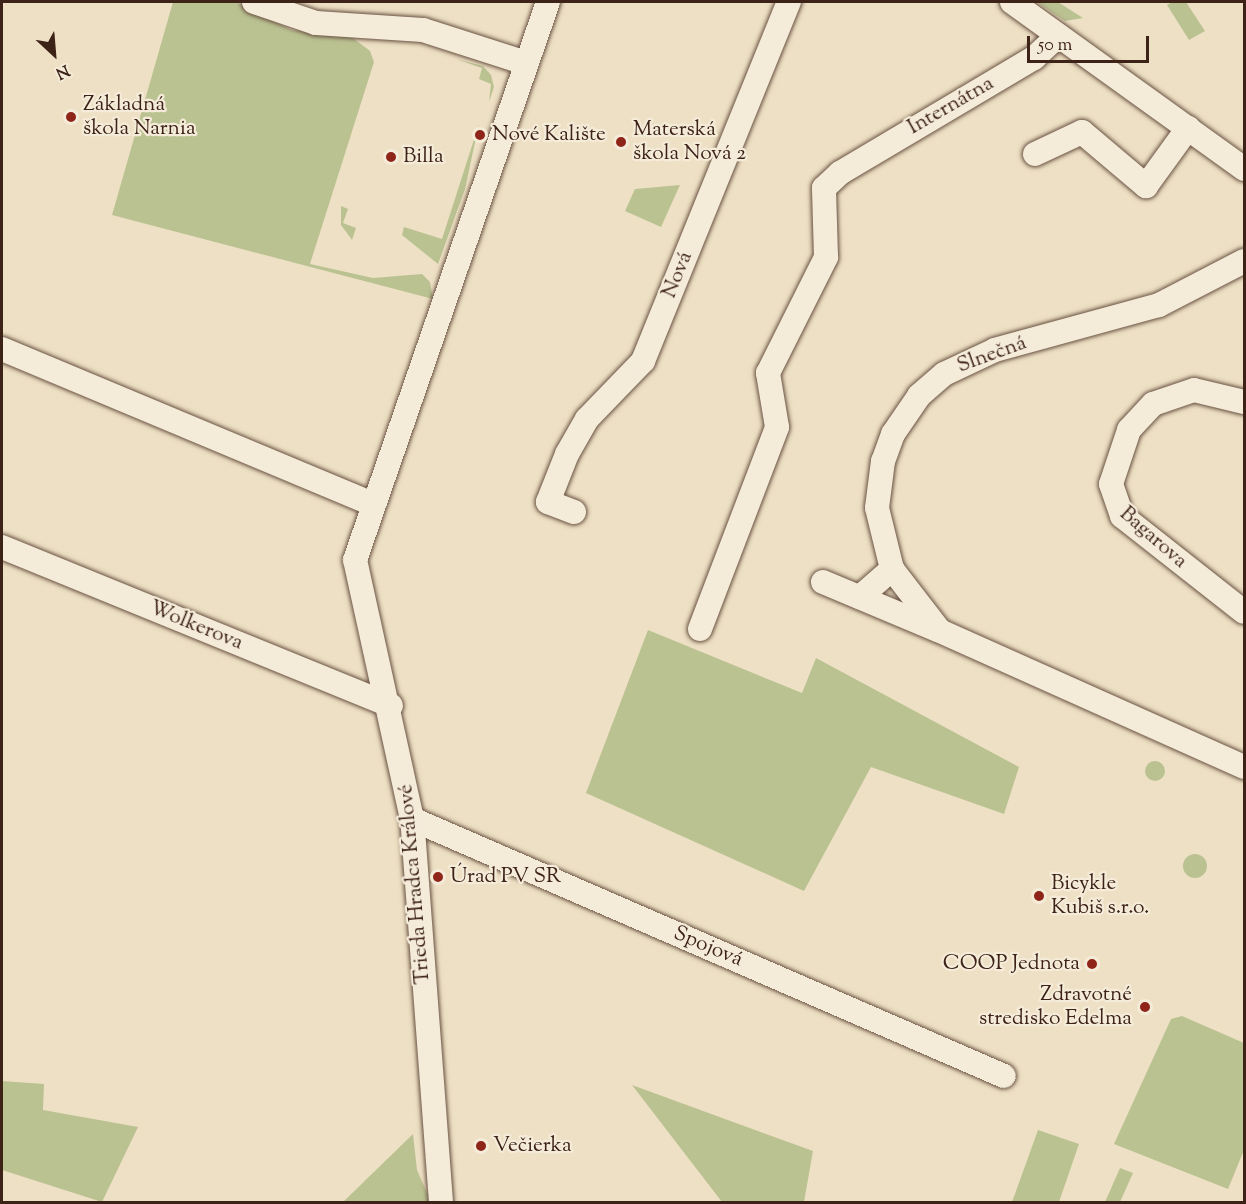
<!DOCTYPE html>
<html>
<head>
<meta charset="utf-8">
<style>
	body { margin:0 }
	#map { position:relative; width:1246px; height:1204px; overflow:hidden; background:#eee0c4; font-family:"Sorts Mill Goudy",serif }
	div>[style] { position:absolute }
	.green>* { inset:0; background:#bbc292 }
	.round { border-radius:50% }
	.roads { filter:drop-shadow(0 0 2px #695242) drop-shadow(0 0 2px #695242) }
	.minor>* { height:24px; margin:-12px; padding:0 12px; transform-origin:12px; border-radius:12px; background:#f4ebd9 }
	.dots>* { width:16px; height:16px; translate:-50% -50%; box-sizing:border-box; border:3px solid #f4ebd9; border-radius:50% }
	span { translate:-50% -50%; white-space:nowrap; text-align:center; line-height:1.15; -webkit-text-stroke:4.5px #f4ebd9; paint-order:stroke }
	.poi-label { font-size:21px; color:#3d2217 }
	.left { translate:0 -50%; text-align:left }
	.right { translate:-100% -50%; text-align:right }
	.street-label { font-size:21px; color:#3d2217 }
	.frame { position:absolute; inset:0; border:3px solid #3d2217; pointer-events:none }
	.north { position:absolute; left:24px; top:24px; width:60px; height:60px; -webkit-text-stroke:4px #f4ebd9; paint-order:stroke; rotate:154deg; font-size:16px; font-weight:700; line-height:24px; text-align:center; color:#3d2217 }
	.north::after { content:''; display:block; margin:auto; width:21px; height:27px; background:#3d2217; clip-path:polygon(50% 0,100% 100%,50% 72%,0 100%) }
	.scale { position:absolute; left:1027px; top:36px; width:122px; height:27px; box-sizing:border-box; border:3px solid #3d2217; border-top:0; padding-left:8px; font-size:18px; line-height:21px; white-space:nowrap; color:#3d2217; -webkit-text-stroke:4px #f4ebd9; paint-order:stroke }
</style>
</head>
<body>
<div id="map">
	<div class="green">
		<div style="clip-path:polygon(173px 2px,236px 2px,291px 30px,353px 38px,370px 51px,374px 62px,310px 264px,373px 278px,422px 274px,430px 282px,433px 299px,112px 215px)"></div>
		<div style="clip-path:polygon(1037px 2px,1058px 2px,1083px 18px,1065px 21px)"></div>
		<div style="clip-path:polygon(1172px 2px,1186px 2px,1205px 31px,1189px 40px,1167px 5px)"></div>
		<div style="clip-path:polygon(456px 59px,483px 66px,491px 75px,494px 87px,489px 102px,491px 84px,479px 79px,482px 68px)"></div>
		<div style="clip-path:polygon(479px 124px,465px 189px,438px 264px,402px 235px,404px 227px,442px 239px)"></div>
		<div style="clip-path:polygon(680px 185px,661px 227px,625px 211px,635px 189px)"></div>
		<div style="clip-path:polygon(341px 206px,348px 209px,343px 223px,356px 228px,352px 240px,341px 225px)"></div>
		<div style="clip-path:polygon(648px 630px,802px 693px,816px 658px,1019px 767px,1004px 814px,871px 767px,804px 891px,586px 793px)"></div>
		<div class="round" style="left:1145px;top:761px;width:20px;height:20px"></div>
		<div class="round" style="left:1183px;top:854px;width:24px;height:24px"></div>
		<div style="clip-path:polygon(1182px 1016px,1244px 1043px,1244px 1150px,1228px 1189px,1114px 1144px,1171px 1019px)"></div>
		<div style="clip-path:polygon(2px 1081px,44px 1084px,43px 1110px,138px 1127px,102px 1202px,2px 1170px)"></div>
		<div style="clip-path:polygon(632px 1085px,813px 1151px,804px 1202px,722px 1202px)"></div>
		<div style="clip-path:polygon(1038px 1130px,1079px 1144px,1059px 1202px,1012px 1202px)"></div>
		<div style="clip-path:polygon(413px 1134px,417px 1170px,431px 1202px,343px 1202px)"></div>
		<div style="clip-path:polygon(1120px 1168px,1133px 1173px,1120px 1202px,1105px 1202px)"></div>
	</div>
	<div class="roads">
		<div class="minor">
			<div style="left:254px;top:2px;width:65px;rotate:18.7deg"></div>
			<div style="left:316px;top:23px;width:107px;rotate:3.7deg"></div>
			<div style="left:423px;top:30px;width:108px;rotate:17.8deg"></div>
			<div style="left:1012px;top:2px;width:286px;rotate:35.7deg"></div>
			<div style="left:1035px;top:154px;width:52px;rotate:-25.1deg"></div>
			<div style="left:1082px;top:132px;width:84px;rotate:40.2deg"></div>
			<div style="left:1146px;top:186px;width:72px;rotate:-54.1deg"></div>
			<div style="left:1244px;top:261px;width:96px;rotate:152.6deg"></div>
			<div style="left:1159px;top:305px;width:170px;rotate:164.7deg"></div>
			<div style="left:995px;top:350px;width:56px;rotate:154.8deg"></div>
			<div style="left:944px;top:374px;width:33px;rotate:139deg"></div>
			<div style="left:919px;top:396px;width:46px;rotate:124.4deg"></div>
			<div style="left:893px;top:434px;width:29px;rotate:110deg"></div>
			<div style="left:883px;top:461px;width:47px;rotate:97.3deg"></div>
			<div style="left:877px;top:508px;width:63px;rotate:76.2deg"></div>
			<div style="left:892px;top:569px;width:78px;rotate:52.3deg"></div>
			<div style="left:940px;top:631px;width:333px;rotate:24.1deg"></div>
			<div style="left:2px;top:349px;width:402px;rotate:22.7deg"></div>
			<div style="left:1244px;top:402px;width:51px;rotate:-166.5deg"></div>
			<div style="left:1194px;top:390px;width:43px;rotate:161.1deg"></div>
			<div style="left:1153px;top:404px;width:35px;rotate:133deg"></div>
			<div style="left:1129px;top:430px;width:57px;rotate:108.4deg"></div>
			<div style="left:1111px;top:484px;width:34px;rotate:71deg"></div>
			<div style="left:1122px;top:516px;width:155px;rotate:38.2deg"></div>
			<div style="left:574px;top:512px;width:28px;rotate:-159deg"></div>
			<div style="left:548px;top:502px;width:52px;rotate:-68.4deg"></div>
			<div style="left:567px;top:454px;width:40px;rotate:-60.3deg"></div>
			<div style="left:587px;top:419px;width:81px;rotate:-46deg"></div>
			<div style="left:643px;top:361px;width:388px;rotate:-67.9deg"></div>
			<div style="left:2px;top:547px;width:420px;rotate:22.2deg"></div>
			<div style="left:823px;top:582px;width:124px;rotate:22.8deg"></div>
			<div style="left:860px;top:597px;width:43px;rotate:-41.2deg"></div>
			<div style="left:700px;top:629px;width:216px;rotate:-69.1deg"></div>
			<div style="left:777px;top:427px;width:55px;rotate:-99.5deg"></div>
			<div style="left:768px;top:373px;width:130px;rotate:-63.4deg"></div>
			<div style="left:826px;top:257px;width:69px;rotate:-91.7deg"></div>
			<div style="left:824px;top:188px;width:22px;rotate:-43deg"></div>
			<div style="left:840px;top:173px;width:226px;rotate:-30.7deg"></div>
			<div style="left:1034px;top:58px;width:33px;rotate:-43deg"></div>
			<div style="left:412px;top:819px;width:645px;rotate:23.47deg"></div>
			<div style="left:441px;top:1202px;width:384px;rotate:-94.3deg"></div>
			<div style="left:412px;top:819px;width:265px;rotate:-102.4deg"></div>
			<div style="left:355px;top:560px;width:590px;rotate:-70.92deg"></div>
		</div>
	</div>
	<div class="dots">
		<div style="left:71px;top:117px;background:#8f2418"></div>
		<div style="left:480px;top:135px;background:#8f2418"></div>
		<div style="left:621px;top:142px;background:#8f2418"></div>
		<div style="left:391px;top:157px;background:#8f2418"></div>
		<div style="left:438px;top:877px;background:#8f2418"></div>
		<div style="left:1039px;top:896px;background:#8f2418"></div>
		<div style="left:1092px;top:964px;background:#8f2418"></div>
		<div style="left:1145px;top:1007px;background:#8f2418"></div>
		<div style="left:481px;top:1146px;background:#8f2418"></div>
	</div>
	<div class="poi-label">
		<span class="left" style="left:83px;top:117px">Základná<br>škola Narnia</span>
		<span class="left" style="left:633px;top:142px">Materská<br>škola Nová 2</span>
		<span class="left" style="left:492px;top:135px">Nové Kalište</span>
		<span class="left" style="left:403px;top:157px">Billa</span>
		<span class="left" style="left:450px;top:877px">Úrad PV SR</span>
		<span class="left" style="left:1051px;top:896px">Bicykle<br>Kubiš s.r.o.</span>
		<span class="right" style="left:1080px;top:964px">COOP Jednota</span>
		<span class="right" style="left:1132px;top:1007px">Zdravotné<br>stredisko Edelma</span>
		<span class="left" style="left:493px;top:1146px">Večierka</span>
	</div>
	<div class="street-label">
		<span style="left:951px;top:106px;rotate:-30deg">Internátna</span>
		<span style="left:678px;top:275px;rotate:-68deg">Nová</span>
		<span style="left:992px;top:355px;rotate:-20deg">Slnečná</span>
		<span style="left:1153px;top:538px;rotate:41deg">Bagarova</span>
		<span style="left:196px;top:626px;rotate:22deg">Wolkerova</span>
		<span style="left:415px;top:884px;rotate:-95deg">Trieda Hradca Králové</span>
		<span style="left:708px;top:947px;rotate:23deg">Spojová</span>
	</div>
	<div class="frame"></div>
	<div class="north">N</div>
	<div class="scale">50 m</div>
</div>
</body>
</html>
